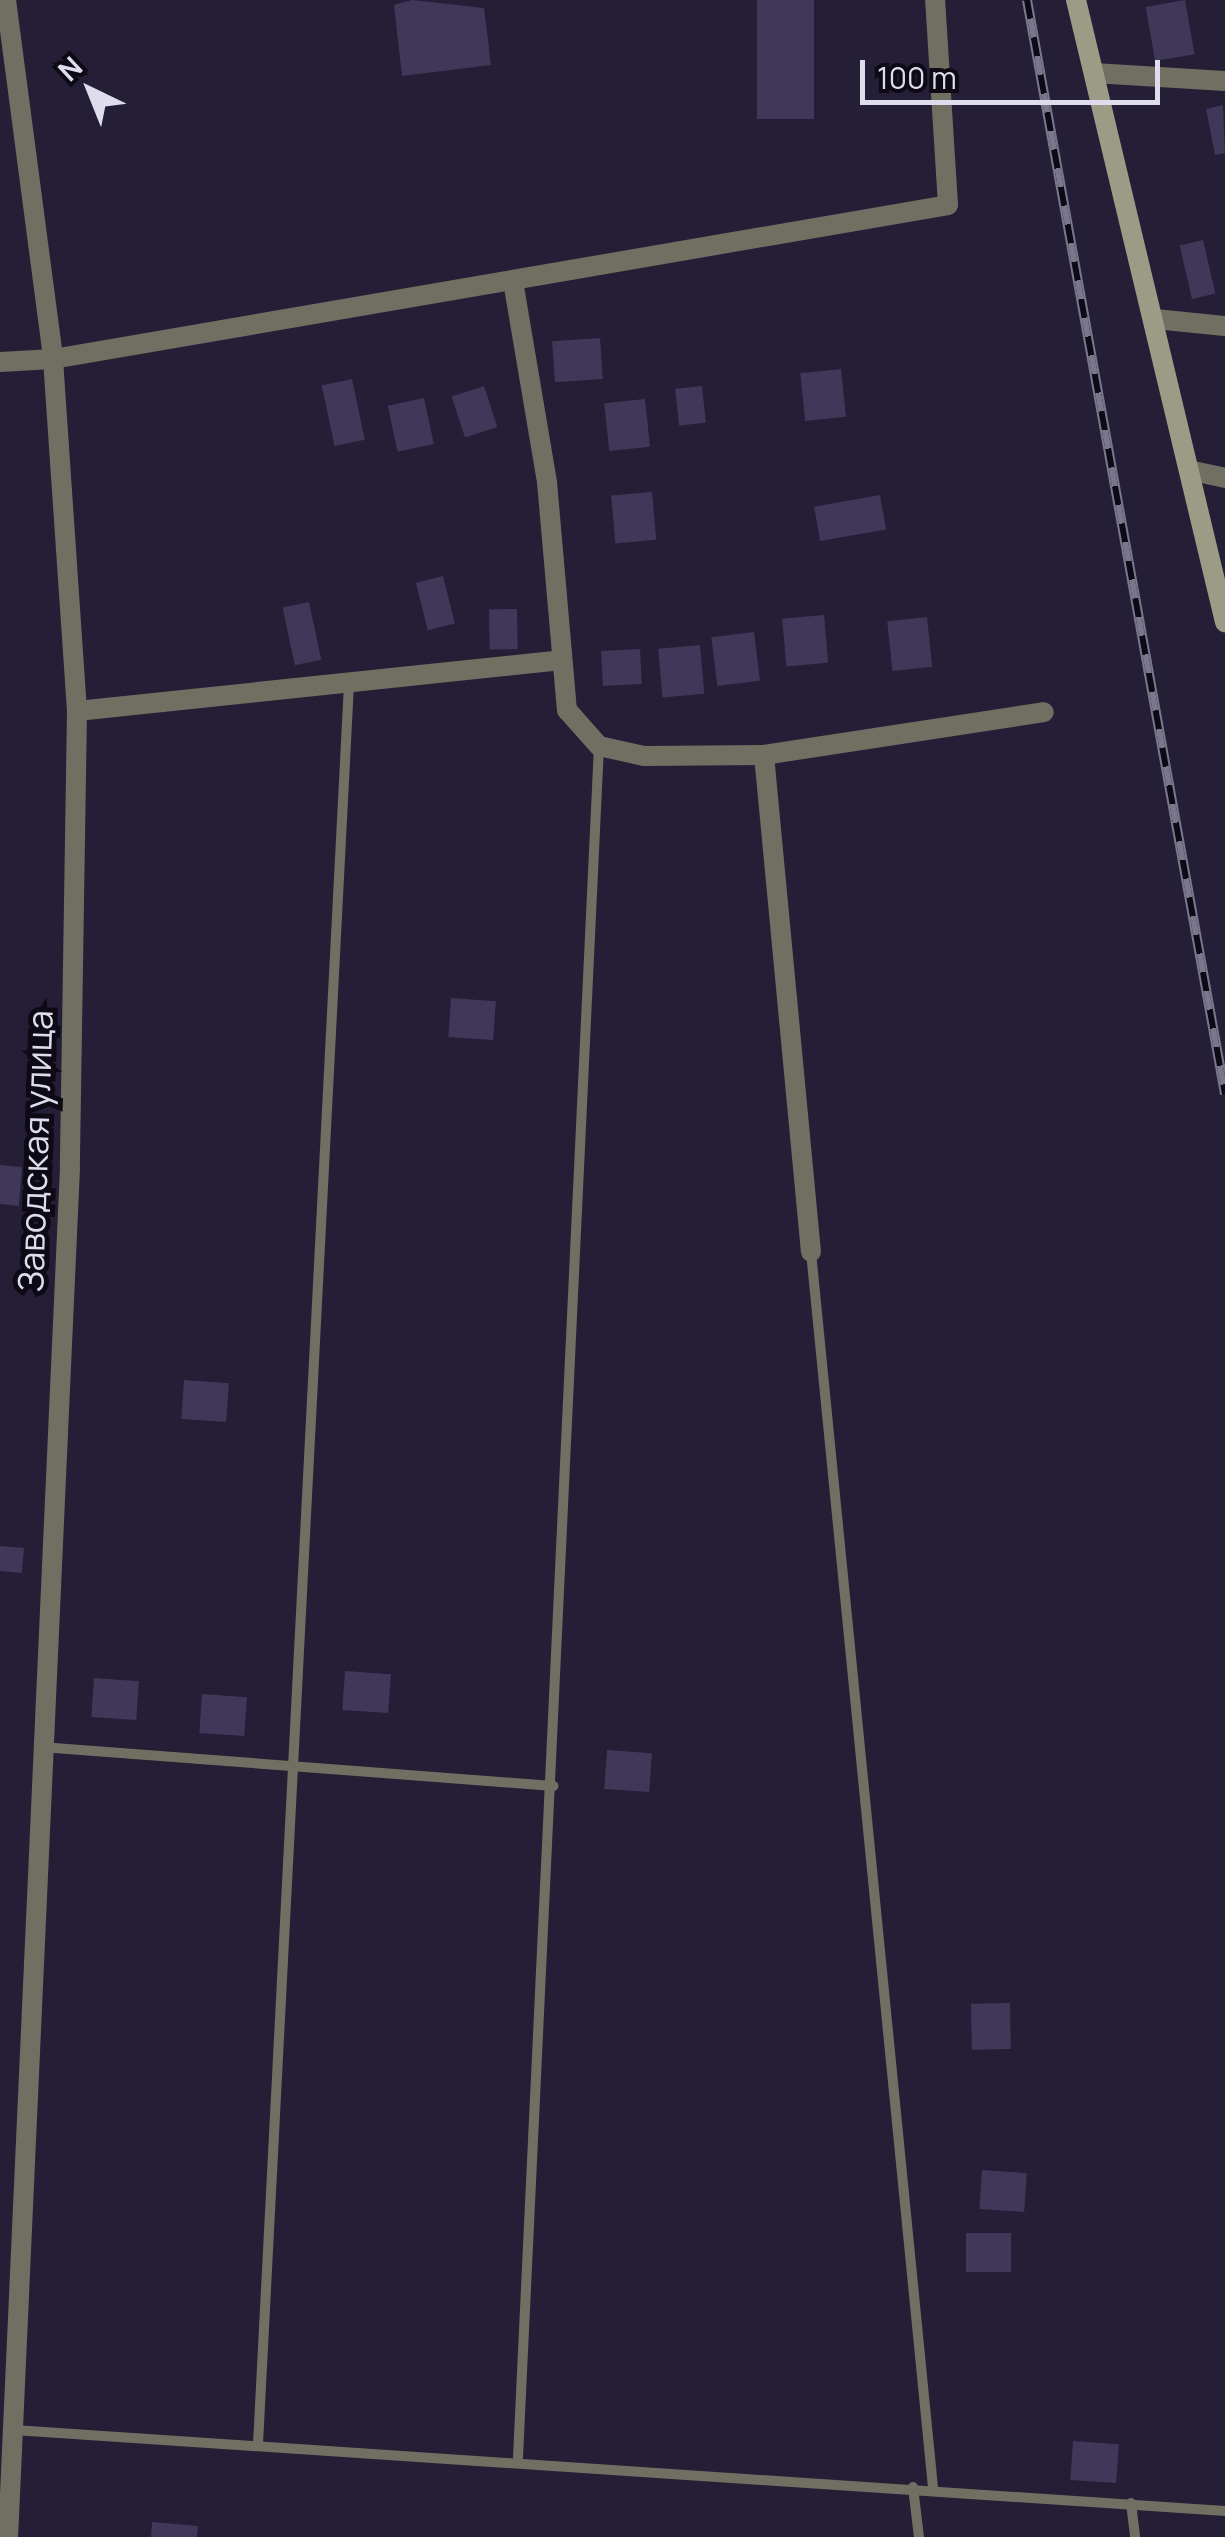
<!DOCTYPE html>
<html>
<head>
<meta charset="utf-8">
<style>
	body { margin:0 }
	#map { position:relative; width:1225px; height:2537px; overflow:hidden; background:#241e37; font-family:Manrope,sans-serif }
	div>[style] { position:absolute }
	.building>* { inset:0; background:#3f3859; transform-origin:0 0 }
	.lane>* { height:10px; margin:-5px; padding:0 5px; transform-origin:5px; border-radius:5px; background:#706f61 }
	.street>* { height:20px; margin:-10px; padding:0 10px; transform-origin:10px; border-radius:10px; background:#706f61 }
	.secondary>* { height:20px; margin:-10px; padding:0 10px; transform-origin:10px; border-radius:10px; background:#9c9b85 }
	.rail>* { height:10px; margin-top:-5px; transform-origin:0; background:repeating-linear-gradient(90deg,#0d0a15 0 19px,#7a768b 0 38px); box-sizing:border-box; border-block:2px solid #7a768b }
	span { translate:-50% -50%; white-space:nowrap; text-align:center; line-height:1.15; -webkit-text-stroke:10px #0d0a15; paint-order:stroke }
	.street-label { font-size:35px; color:#dfdced }
	.north { position:absolute; left:40px; top:40px; width:100px; height:100px; -webkit-text-stroke:8px #0d0a15; paint-order:stroke; rotate:317deg; font-size:28px; font-weight:700; line-height:40px; text-align:center; color:#dfdced }
	.north::after { content:''; display:block; margin:auto; width:35px; height:45px; background:#dfdced; clip-path:polygon(50% 0,100% 100%,50% 72%,0 100%) }
	.scale { position:absolute; left:860px; top:60px; width:300px; height:45px; box-sizing:border-box; border:5px solid #dfdced; border-top:0; padding-left:12px; font-size:30px; line-height:35px; white-space:nowrap; color:#dfdced; -webkit-text-stroke:8px #0d0a15; paint-order:stroke }
</style>
</head>
<body>
<div id="map">
	<div class="building">
		<div style="clip-path:polygon(412px 0,484px 8px,491px 65px,402px 76px,394px 5px)"></div>
		<div style="left:757px;top:0;width:57px;height:119px"></div>
		<div style="left:1185px;top:0;width:55px;height:40px;rotate:80deg"></div>
		<div style="clip-path:polygon(1223px 105px,1225px 153px,1215px 155px,1206px 109px)"></div>
		<div style="left:1203px;top:240px;width:55px;height:24px;rotate:77deg"></div>
		<div style="left:600px;top:338px;width:41px;height:48px;rotate:86deg"></div>
		<div style="left:841px;top:369px;width:48px;height:41px;rotate:84deg"></div>
		<div style="left:352px;top:379px;width:62px;height:31px;rotate:78deg"></div>
		<div style="left:484px;top:386px;width:43px;height:34px;rotate:72deg"></div>
		<div style="left:702px;top:386px;width:37px;height:27px;rotate:84deg"></div>
		<div style="left:424px;top:398px;width:47px;height:37px;rotate:78deg"></div>
		<div style="left:645px;top:399px;width:48px;height:41px;rotate:84deg"></div>
		<div style="left:652px;top:492px;width:48px;height:41px;rotate:85deg"></div>
		<div style="left:880px;top:495px;width:35px;height:67px;rotate:80deg"></div>
		<div style="left:443px;top:576px;width:49px;height:28px;rotate:76deg"></div>
		<div style="left:309px;top:602px;width:59px;height:27px;rotate:78deg"></div>
		<div style="left:517px;top:609px;width:40px;height:28px;rotate:89deg"></div>
		<div style="left:824px;top:615px;width:48px;height:42px;rotate:85deg"></div>
		<div style="left:927px;top:617px;width:50px;height:40px;rotate:84deg"></div>
		<div style="left:754px;top:632px;width:49px;height:43px;rotate:83deg"></div>
		<div style="left:700px;top:645px;width:49px;height:42px;rotate:85deg"></div>
		<div style="left:640px;top:649px;width:35px;height:39px;rotate:87deg"></div>
		<div style="left:451px;top:998px;width:45px;height:39px;rotate:4deg"></div>
		<div style="clip-path:polygon(0 1165px,22px 1167px,19px 1206px,0 1204px)"></div>
		<div style="left:184px;top:1380px;width:45px;height:39px;rotate:4deg"></div>
		<div style="left:0;top:1546px;width:24px;height:25px;rotate:5deg"></div>
		<div style="left:345px;top:1671px;width:46px;height:39px;rotate:4deg"></div>
		<div style="left:94px;top:1678px;width:45px;height:39px;rotate:4deg"></div>
		<div style="left:202px;top:1694px;width:45px;height:39px;rotate:4deg"></div>
		<div style="left:607px;top:1750px;width:45px;height:39px;rotate:4deg"></div>
		<div style="left:1010px;top:2003px;width:46px;height:39px;rotate:89deg"></div>
		<div style="left:982px;top:2170px;width:45px;height:39px;rotate:4deg"></div>
		<div style="left:966px;top:2233px;width:45px;height:39px"></div>
		<div style="left:1073px;top:2441px;width:46px;height:39px;rotate:4deg"></div>
		<div style="clip-path:polygon(152px 2522px,198px 2526px,197px 2537px,151px 2537px)"></div>
	</div>
	<div class="lane">
		<div style="left:811px;top:1252px;width:1242px;rotate:84.36deg"></div>
		<div style="left:41px;top:1747px;width:514px;rotate:4.35deg"></div>
		<div style="left:14px;top:2430px;width:1214px;rotate:3.83deg"></div>
		<div style="left:258px;top:2444px;width:1762px;rotate:-87.04deg"></div>
		<div style="left:518px;top:2457px;width:1713px;rotate:-87.29deg"></div>
		<div style="left:913px;top:2487px;width:50px;rotate:83.2deg"></div>
		<div style="left:1131px;top:2503px;width:34px;rotate:83deg"></div>
	</div>
	<div class="street">
		<div style="left:6px;top:0;width:362px;rotate:82.5deg"></div>
		<div style="left:53px;top:359px;width:908px;rotate:-9.76deg"></div>
		<div style="left:948px;top:205px;width:205px;rotate:-93.6deg"></div>
		<div style="left:1094px;top:73px;width:131px;rotate:3.5deg"></div>
		<div style="left:513px;top:281px;width:204px;rotate:80.4deg"></div>
		<div style="left:547px;top:482px;width:229px;rotate:85deg"></div>
		<div style="left:567px;top:710px;width:48px;rotate:48.4deg"></div>
		<div style="left:599px;top:746px;width:46px;rotate:12.5deg"></div>
		<div style="left:644px;top:756px;width:120px;rotate:-0.5deg"></div>
		<div style="left:764px;top:755px;width:283px;rotate:-8.7deg"></div>
		<div style="left:1155px;top:319px;width:70px;rotate:5.7deg"></div>
		<div style="left:0;top:362px;width:53px;rotate:-3.2deg"></div>
		<div style="left:53px;top:359px;width:353px;rotate:86.1deg"></div>
		<div style="left:77px;top:711px;width:457px;rotate:90.9deg"></div>
		<div style="left:70px;top:1168px;width:1370px;rotate:92.59deg"></div>
		<div style="left:1193px;top:471px;width:33px;rotate:12deg"></div>
		<div style="left:77px;top:711px;width:487px;rotate:-6deg"></div>
		<div style="left:764px;top:755px;width:499px;rotate:84.6deg"></div>
	</div>
	<div class="secondary">
		<div style="left:1076px;top:0;width:640px;rotate:76.53deg"></div>
	</div>
	<div class="rail">
		<div style="left:1027px;top:0;width:1112px;rotate:79.74deg"></div>
	</div>
	<div class="street-label">
		<span style="left:35px;top:1151px;rotate:-88deg">Заводская улица</span>
	</div>
	<div class="north">N</div>
	<div class="scale">100 m</div>
</div>
</body>
</html>
